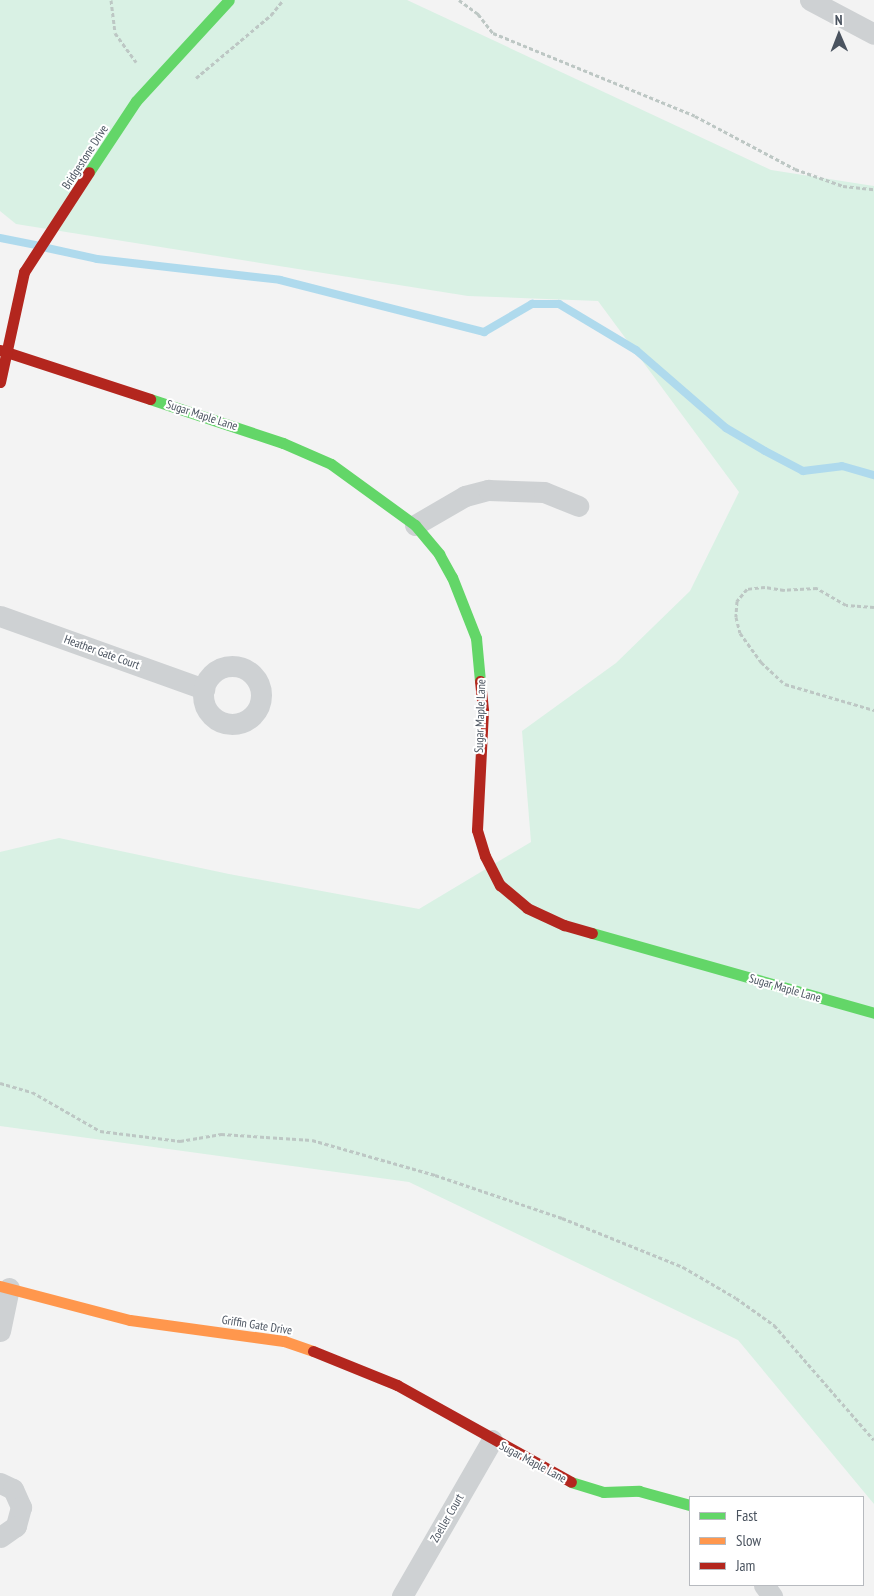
<!DOCTYPE html>
<html>
<head>
<meta charset="utf-8">
<style>
	body { margin:0 }
	#map { position:relative; width:874px; height:1596px; overflow:hidden; background:#f3f3f3; font-family:"PT Sans Narrow",sans-serif }
	div>[style] { position:absolute }
	.green>* { inset:0; background:#d9f1e4 }
	.stream>* { height:8px; margin:-4px; padding:0 4px; transform-origin:4px; border-radius:4px; background:#afdaed }
	.path>* { height:3px; margin-top:-1.5px; transform-origin:0; background:repeating-linear-gradient(90deg,#bdc7c4 0 4px,transparent 0 6.5px) }
	.street>* { height:21px; margin:-10.5px; padding:0 10.5px; transform-origin:10.5px; border-radius:10.5px; background:#ced1d3 }
	.street>.ring { margin:-10.5px; padding:0; box-sizing:content-box; background:none; border:21px solid #ced1d3; border-radius:50% }
	.fast>* { height:11px; margin:-5.5px; padding:0 5.5px; transform-origin:5.5px; border-radius:5.5px; background:#63d668 }
	.slow>* { height:11px; margin:-5.5px; padding:0 5.5px; transform-origin:5.5px; border-radius:5.5px; background:#ff974d }
	.jam>* { height:11px; margin:-5.5px; padding:0 5.5px; transform-origin:5.5px; border-radius:5.5px; background:#b3261e }
	span { translate:-50% -50%; white-space:nowrap; text-align:center; line-height:1.15; -webkit-text-stroke:4px #fff; paint-order:stroke }
	.street-label { font-size:12px; color:#4a535f }
	.legend { position:absolute; left:689px; top:1496px; width:175px; height:90px; box-sizing:border-box; background:#fff; border:1px solid #b7babf; margin:0; padding:6px 9px; list-style:none; font-size:15px; color:#4a535f }
	.legend li { display:flex; align-items:center; gap:10px; height:25px }
	.legend b { width:25px; border:1px solid #b7babf }
	.north { position:absolute; left:814px; top:10px; width:50px; height:50px; -webkit-text-stroke:4px #fff; paint-order:stroke; rotate:359deg; font-size:14px; font-weight:700; line-height:20px; text-align:center; color:#4a535f }
	.north::after { content:''; display:block; margin:auto; width:18px; height:22px; background:#4a535f; clip-path:polygon(50% 0,100% 100%,50% 72%,0 100%) }
</style>
</head>
<body>
<div id="map">
	<div class="green">
		<div style="clip-path:polygon(0 0,407px 0,771px 170px,874px 186px,874px 1504px,738px 1340px,409px 1182px,0 1126px,0 852px,59px 838px,229px 874px,419px 909px,531px 842px,522px 731px,616px 663px,690px 591px,739px 492px,598px 301px,468px 296px,16px 224px,0 211px)"></div>
	</div>
	<div class="stream">
		<div style="left:0;top:238px;width:37px;rotate:11deg"></div>
		<div style="left:47px;top:248px;width:51px;rotate:12.4deg"></div>
		<div style="left:97px;top:259px;width:184px;rotate:6.5deg"></div>
		<div style="left:280px;top:280px;width:211px;rotate:14.3deg"></div>
		<div style="left:484px;top:332px;width:56px;rotate:-30.3deg"></div>
		<div style="left:532px;top:304px;width:27px"></div>
		<div style="left:559px;top:304px;width:90px;rotate:30.9deg"></div>
		<div style="left:636px;top:350px;width:119px;rotate:40.9deg"></div>
		<div style="left:726px;top:428px;width:45px;rotate:30.5deg"></div>
		<div style="left:765px;top:451px;width:43px;rotate:27.8deg"></div>
		<div style="left:803px;top:471px;width:39px;rotate:-7deg"></div>
		<div style="left:842px;top:466px;width:33px;rotate:16deg"></div>
	</div>
	<div class="path">
		<div style="left:111px;top:0;width:33px;rotate:83deg"></div>
		<div style="left:115px;top:33px;width:36px;rotate:54deg"></div>
		<div style="left:459px;top:0;width:24px;rotate:36deg"></div>
		<div style="left:478px;top:14px;width:24px;rotate:52deg"></div>
		<div style="left:493px;top:33px;width:218px;rotate:22.3deg"></div>
		<div style="left:695px;top:116px;width:113px;rotate:27.9deg"></div>
		<div style="left:795px;top:169px;width:51px;rotate:19.5deg"></div>
		<div style="left:843px;top:186px;width:31px;rotate:6deg"></div>
		<div style="left:196px;top:78px;width:98px;rotate:-40deg"></div>
		<div style="left:271px;top:15px;width:19px;rotate:-51deg"></div>
		<div style="left:874px;top:607px;width:28px;rotate:-176deg"></div>
		<div style="left:846px;top:605px;width:34px;rotate:-150deg"></div>
		<div style="left:817px;top:588px;width:33px;rotate:177deg"></div>
		<div style="left:784px;top:590px;width:19px;rotate:-171deg"></div>
		<div style="left:765px;top:587px;width:18px;rotate:174deg"></div>
		<div style="left:747px;top:589px;width:16px;rotate:130deg"></div>
		<div style="left:737px;top:601px;width:16px;rotate:94deg"></div>
		<div style="left:736px;top:617px;width:16px;rotate:76deg"></div>
		<div style="left:740px;top:633px;width:36px;rotate:54deg"></div>
		<div style="left:761px;top:662px;width:33px;rotate:43deg"></div>
		<div style="left:785px;top:684px;width:93px;rotate:16.3deg"></div>
		<div style="left:0;top:1083px;width:33px;rotate:16deg"></div>
		<div style="left:32px;top:1092px;width:78px;rotate:29.8deg"></div>
		<div style="left:100px;top:1131px;width:81px;rotate:7.1deg"></div>
		<div style="left:180px;top:1141px;width:42px;rotate:-9.7deg"></div>
		<div style="left:221px;top:1134px;width:91px;rotate:3.8deg"></div>
		<div style="left:312px;top:1140px;width:128px;rotate:15.9deg"></div>
		<div style="left:435px;top:1175px;width:134px;rotate:18.7deg"></div>
		<div style="left:562px;top:1218px;width:131px;rotate:22deg"></div>
		<div style="left:683px;top:1267px;width:61px;rotate:30.3deg"></div>
		<div style="left:736px;top:1298px;width:47px;rotate:35.4deg"></div>
		<div style="left:774px;top:1325px;width:152px;rotate:49deg"></div>
	</div>
	<div class="street">
		<div style="left:810px;top:0;width:72px;rotate:28deg"></div>
		<div style="left:415px;top:525px;width:58px;rotate:-30.1deg"></div>
		<div style="left:465px;top:496px;width:24px;rotate:-15deg"></div>
		<div style="left:488px;top:490px;width:56px;rotate:2deg"></div>
		<div style="left:544px;top:492px;width:37px;rotate:22deg"></div>
		<div style="left:0;top:616px;width:217px;rotate:19.7deg"></div>
		<div class="ring" style="left:203px;top:666px;width:37px;height:37px"></div>
		<div style="left:0;top:1331px;width:44px;rotate:-78.2deg"></div>
		<div style="left:0;top:1483px;width:14px;rotate:25deg"></div>
		<div style="left:13px;top:1489px;width:20px;rotate:66deg"></div>
		<div style="left:21px;top:1507px;width:20px;rotate:105deg"></div>
		<div style="left:16px;top:1526px;width:19px;rotate:145deg"></div>
		<div style="left:764px;top:1585px;width:14px;rotate:54deg"></div>
		<div style="left:402px;top:1596px;width:180px;rotate:-60deg"></div>
	</div>
	<div class="fast">
		<div style="left:89px;top:172px;width:85px;rotate:-56.5deg"></div>
		<div style="left:136px;top:101px;width:137px;rotate:-47.4deg"></div>
		<div style="left:150px;top:399px;width:140px;rotate:18.3deg"></div>
		<div style="left:283px;top:443px;width:52px;rotate:23.6deg"></div>
		<div style="left:331px;top:464px;width:104px;rotate:36deg"></div>
		<div style="left:415px;top:525px;width:38px;rotate:50deg"></div>
		<div style="left:439px;top:554px;width:26px;rotate:61deg"></div>
		<div style="left:452px;top:577px;width:66px;rotate:68.5deg"></div>
		<div style="left:476px;top:638px;width:43px;rotate:84.7deg"></div>
		<div style="left:592px;top:933px;width:293px;rotate:15.8deg"></div>
		<div style="left:571px;top:1482px;width:34px;rotate:17deg"></div>
		<div style="left:603px;top:1492px;width:36px;rotate:-2deg"></div>
		<div style="left:639px;top:1491px;width:53px;rotate:15.4deg"></div>
	</div>
	<div class="slow">
		<div style="left:0;top:1286px;width:134px;rotate:14.7deg"></div>
		<div style="left:130px;top:1320px;width:155px;rotate:7.8deg"></div>
		<div style="left:284px;top:1341px;width:31px;rotate:19deg"></div>
	</div>
	<div class="jam">
		<div style="left:0;top:350px;width:158px;rotate:18.1deg"></div>
		<div style="left:0;top:382px;width:113px;rotate:-77.7deg"></div>
		<div style="left:24px;top:272px;width:119px;rotate:-57deg"></div>
		<div style="left:480px;top:681px;width:30px;rotate:84deg"></div>
		<div style="left:483px;top:711px;width:119px;rotate:92.9deg"></div>
		<div style="left:477px;top:830px;width:27px;rotate:73deg"></div>
		<div style="left:485px;top:856px;width:33px;rotate:63deg"></div>
		<div style="left:500px;top:885px;width:35px;rotate:40deg"></div>
		<div style="left:527px;top:908px;width:41px;rotate:24.7deg"></div>
		<div style="left:564px;top:925px;width:29px;rotate:16deg"></div>
		<div style="left:313px;top:1351px;width:91px;rotate:22deg"></div>
		<div style="left:397px;top:1385px;width:199px;rotate:29.1deg"></div>
	</div>
	<div class="street-label">
		<span style="left:85px;top:157px;rotate:-57deg">Bridgestone Drive</span>
		<span style="left:202px;top:415px;rotate:18deg">Sugar Maple Lane</span>
		<span style="left:102px;top:652px;rotate:20deg">Heather Gate Court</span>
		<span style="left:480px;top:716px;rotate:-88deg">Sugar Maple Lane</span>
		<span style="left:785px;top:988px;rotate:16deg">Sugar Maple Lane</span>
		<span style="left:257px;top:1325px;rotate:9deg">Griffin Gate Drive</span>
		<span style="left:533px;top:1462px;rotate:28deg">Sugar Maple Lane</span>
		<span style="left:447px;top:1518px;rotate:-60deg">Zoeller Court</span>
	</div>
	<ul class="legend">
	<li><b style="height:6px;background:#63d668"></b>Fast</li>
	<li><b style="height:6px;background:#ff974d"></b>Slow</li>
	<li><b style="height:6px;background:#b3261e"></b>Jam</li>
	</ul>
	<div class="north">N</div>
</div>
</body>
</html>
